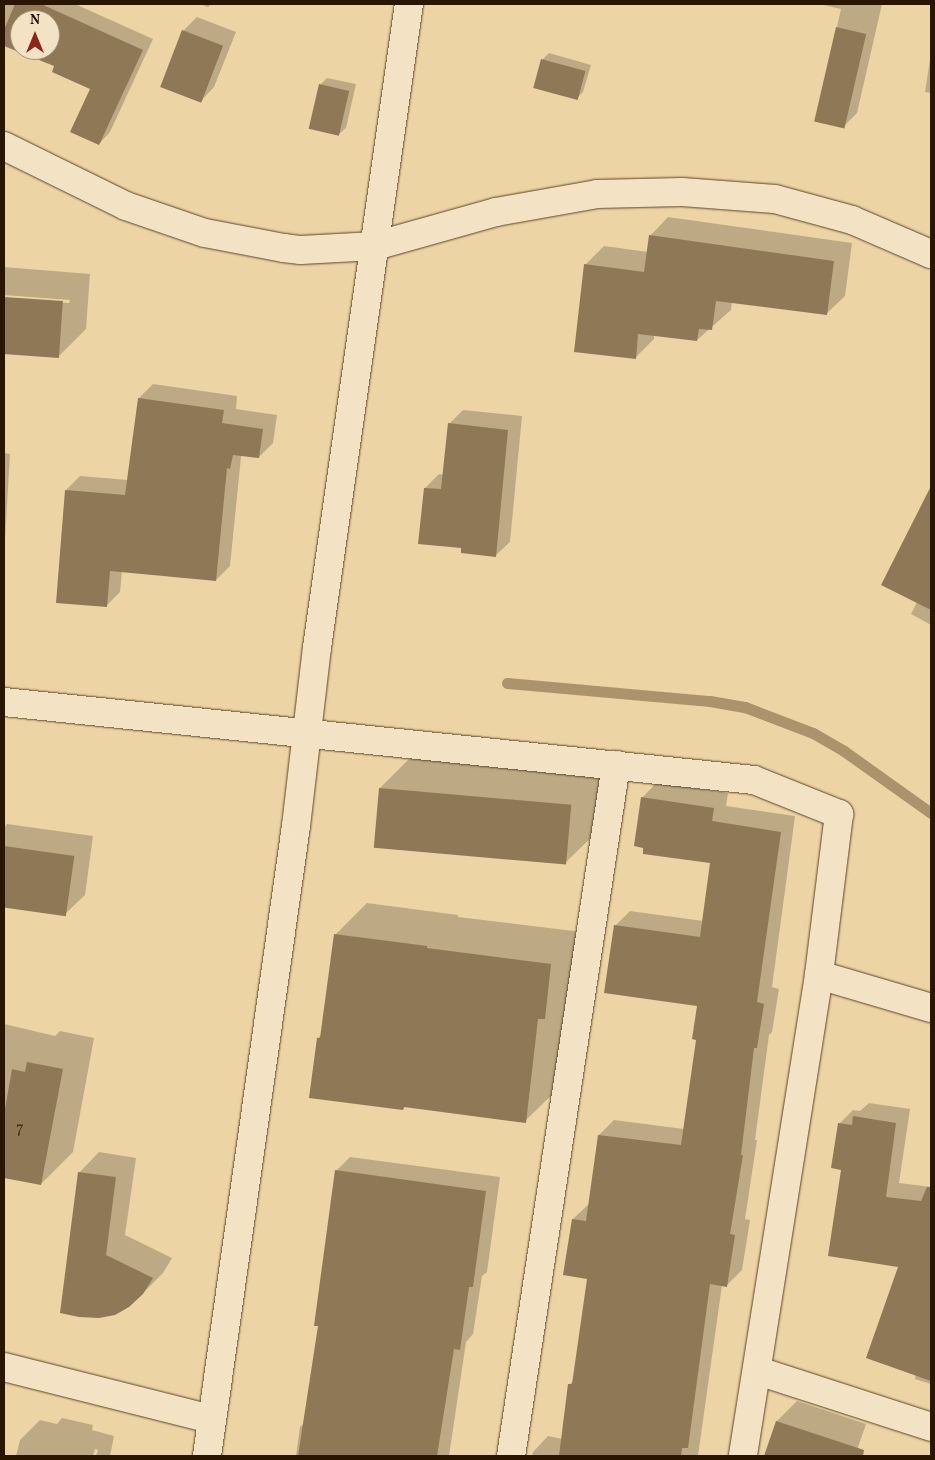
<!DOCTYPE html>
<html>
<head>
<meta charset="utf-8">
<style>
	body { margin:0 }
	#map { position:relative; width:935px; height:1460px; overflow:hidden; background:#edd4a4; font-family:Vollkorn,serif }
	div>[style] { position:absolute }
	.shadow>* { inset:0; background:#0003 }
	.stream>* { height:11px; margin:-5.5px; padding:0 5.5px; transform-origin:5.5px; border-radius:5.5px; background:#ab936c }
	.building>* { inset:0; background:#8f7855; transform-origin:0 0 }
	.roads { filter:drop-shadow(0 0 1px #5b4529) drop-shadow(0 0 1px #5b4529) }
	.minor>* { height:28px; margin:-14px; padding:0 14px; transform-origin:14px; border-radius:14px; background:#f3e3c4 }
	span { translate:-50% -50%; white-space:nowrap; text-align:center; line-height:1.15; -webkit-text-stroke:4.5px #f3e3c4; paint-order:stroke }
	.number-label { font-size:16px; color:#432e15 }
	.number-label span { -webkit-text-stroke-width:0 }
	.frame { position:absolute; inset:0; border:5px solid #2a1500; pointer-events:none }
	.north { position:absolute; left:10px; top:10px; width:50px; height:50px; box-sizing:border-box; background:#f3e3c4; border:1px solid #a39176; border-radius:50%; rotate:0deg; font-size:14px; font-weight:700; line-height:20px; text-align:center; color:#2a1500 }
	.north::after { content:''; display:block; margin:auto; width:18px; height:22px; background:#8f2418; clip-path:polygon(50% 0,100% 100%,50% 72%,0 100%) }
</style>
</head>
<body>
<div id="map">
	<div class="shadow">
		<div style="clip-path:polygon(evenodd,4px 4px,75px 4px,153px 39px,110px 132px,99px 144px,92px 88px,56px 66px,4px 45px,4px 4px,20px 20px,50px 20px,50px 50px,20px 50px,20px 20px)"></div>
		<div style="clip-path:polygon(200px 4px,211px 4px,208px 7px)"></div>
		<div style="clip-path:polygon(819px 4px,882px 4px,857px 113px,844px 126px,816px 120px,841px 9px)"></div>
		<div style="clip-path:polygon(197px 17px,236px 32px,214px 87px,200px 102px,183px 31px)"></div>
		<div style="clip-path:polygon(549px 53px,591px 65px,583px 92px,576px 99px,542px 60px)"></div>
		<div style="clip-path:polygon(931px 53px,931px 93px,925px 92px)"></div>
		<div style="clip-path:polygon(327px 78px,356px 84px,346px 128px,339px 134px,320px 85px)"></div>
		<div style="clip-path:polygon(668px 217px,852px 243px,845px 296px,826px 314px,732px 301px,731px 310px,697px 340px,654px 335px,654px 339px,635px 358px,585px 265px,604px 246px,648px 252px,650px 236px)"></div>
		<div style="clip-path:polygon(4px 267px,90px 274px,86px 329px,59px 356px,4px 352px,4px 298px,69px 303px,70px 300px,4px 295px)"></div>
		<div style="clip-path:polygon(153px 384px,237px 396px,236px 409px,277px 415px,273px 443px,259px 457px,243px 455px,241px 457px,230px 566px,216px 580px,122px 571px,120px 592px,106px 606px,66px 490px,80px 476px,128px 480px,139px 398px)"></div>
		<div style="clip-path:polygon(463px 410px,522px 416px,510px 542px,495px 556px,462px 547px,425px 488px,439px 474px,444px 475px,449px 424px)"></div>
		<div style="clip-path:polygon(4px 453px,10px 454px,4px 556px)"></div>
		<div style="clip-path:polygon(929px 510px,931px 511px,931px 625px,911px 614px,917px 602px)"></div>
		<div style="clip-path:polygon(411px 757px,602px 772px,598px 831px,566px 862px,380px 788px)"></div>
		<div style="clip-path:polygon(657px 782px,728px 793px,726px 806px,795px 816px,772px 987px,779px 989px,772px 1032px,769px 1035px,755px 1140px,757px 1140px,745px 1219px,750px 1220px,742px 1270px,727px 1285px,722px 1285px,698px 1456px,532px 1456px,533px 1452px,548px 1436px,562px 1439px,569px 1385px,574px 1380px,589px 1278px,573px 1219px,590px 1203px,599px 1135px,614px 1120px,684px 1129px,697px 1039px,698px 1005px,615px 926px,630px 911px,703px 921px,712px 862px,642px 798px)"></div>
		<div style="clip-path:polygon(7px 824px,93px 836px,85px 895px,64px 915px,4px 906px,4px 828px)"></div>
		<div style="clip-path:polygon(367px 903px,458px 915px,458px 917px,582px 932px,557px 1090px,525px 1121px,406px 1106px,403px 1109px,318px 1038px,322px 1034px,335px 935px)"></div>
		<div style="clip-path:polygon(4px 1024px,55px 1036px,60px 1031px,94px 1038px,73px 1152px,41px 1184px,4px 1177px)"></div>
		<div style="clip-path:polygon(869px 1103px,910px 1109px,899px 1183px,931px 1187px,931px 1268px,829px 1254px,843px 1168px,839px 1124px,853px 1110px,860px 1111px)"></div>
		<div style="clip-path:polygon(99px 1152px,136px 1158px,125px 1235px,172px 1258px,163px 1273px,142px 1294px,99px 1316px,79px 1173px)"></div>
		<div style="clip-path:polygon(350px 1157px,500px 1177px,487px 1272px,482px 1276px,473px 1334px,466px 1342px,449px 1456px,296px 1456px,300px 1427px,304px 1423px,319px 1325px,336px 1171px)"></div>
		<div style="clip-path:polygon(899px 1294px,931px 1305px,931px 1384px,915px 1379px,916px 1374px)"></div>
		<div style="clip-path:polygon(797px 1401px,866px 1424px,855px 1456px,765px 1456px,777px 1421px)"></div>
		<div style="clip-path:polygon(62px 1418px,93px 1425px,92px 1430px,114px 1436px,110px 1456px,96px 1456px,98px 1450px,95px 1449px,93px 1456px,16px 1456px,20px 1440px,40px 1420px,57px 1424px)"></div>
	</div>
	<div class="stream">
		<div style="left:507px;top:683px;width:204px;rotate:5.1deg"></div>
		<div style="left:710px;top:701px;width:36px;rotate:10deg"></div>
		<div style="left:745px;top:707px;width:73px;rotate:20.9deg"></div>
		<div style="left:813px;top:733px;width:36px;rotate:30deg"></div>
		<div style="left:844px;top:751px;width:107px;rotate:35.5deg"></div>
	</div>
	<div class="building">
		<div style="clip-path:polygon(evenodd,15px 4px,41px 4px,143px 50px,99px 145px,70px 132px,90px 89px,52px 72px,54px 66px,4px 46px,4px 30px,15px 4px,20px 20px,50px 20px,50px 50px,20px 50px,20px 20px)"></div>
		<div style="left:836px;top:27px;width:31px;height:97px;rotate:13deg"></div>
		<div style="left:182px;top:30px;width:44px;height:61px;rotate:21deg"></div>
		<div style="left:541px;top:59px;width:46px;height:30px;rotate:15deg"></div>
		<div style="left:319px;top:84px;width:31px;height:46px;rotate:13deg"></div>
		<div style="clip-path:polygon(649px 235px,834px 261px,827px 315px,716px 301px,712px 330px,699px 329px,697px 341px,638px 334px,636px 359px,574px 352px,584px 264px,644px 272px)"></div>
		<div style="left:4px;top:297px;width:59px;height:57px;rotate:4deg"></div>
		<div style="clip-path:polygon(138px 398px,224px 410px,222px 423px,263px 429px,259px 458px,233px 455px,230px 469px,227px 468px,216px 581px,110px 571px,107px 607px,56px 603px,65px 490px,125px 495px)"></div>
		<div style="clip-path:polygon(448px 423px,508px 430px,496px 557px,461px 553px,461px 548px,418px 544px,424px 488px,441px 489px)"></div>
		<div style="clip-path:polygon(931px 486px,931px 610px,881px 585px)"></div>
		<div style="left:379px;top:788px;width:193px;height:60px;rotate:5deg"></div>
		<div style="clip-path:polygon(641px 797px,714px 808px,712px 821px,781px 832px,757px 1002px,764px 1004px,757px 1048px,754px 1048px,741px 1155px,743px 1155px,730px 1234px,735px 1235px,727px 1287px,710px 1284px,688px 1448px,682px 1448px,681px 1456px,559px 1456px,568px 1384px,572px 1384px,587px 1279px,563px 1275px,572px 1219px,586px 1221px,598px 1135px,681px 1145px,696px 1040px,692px 1039px,697px 1006px,604px 993px,614px 925px,700px 937px,710px 863px,643px 854px,643px 848px,634px 846px)"></div>
		<div style="left:4px;top:846px;width:71px;height:61px;rotate:8deg"></div>
		<div style="clip-path:polygon(334px 934px,427px 946px,427px 948px,551px 964px,545px 1019px,538px 1019px,526px 1123px,404px 1107px,403px 1110px,309px 1098px,317px 1038px,320px 1038px)"></div>
		<div style="clip-path:polygon(27px 1062px,63px 1069px,41px 1185px,4px 1178px,4px 1115px,12px 1069px,25px 1072px)"></div>
		<div style="clip-path:polygon(853px 1116px,896px 1123px,886px 1197px,921px 1201px,927px 1187px,931px 1187px,931px 1381px,866px 1358px,898px 1267px,828px 1256px,841px 1170px,831px 1168px,838px 1123px,852px 1125px)"></div>
		<div style="clip-path:polygon(335px 1170px,486px 1191px,473px 1287px,469px 1287px,460px 1350px,454px 1349px,437px 1456px,298px 1456px,318px 1326px,314px 1326px)"></div>
		<div style="clip-path:polygon(78px 1172px,116px 1177px,106px 1255px,153px 1278px,143px 1294px,129px 1307px,115px 1315px,99px 1318px,79px 1317px,60px 1313px)"></div>
		<div style="clip-path:polygon(776px 1421px,864px 1450px,863px 1456px,764px 1456px)"></div>
	</div>
	<div class="roads">
		<div class="minor">
			<div style="left:4px;top:146px;width:136px;rotate:26.2deg"></div>
			<div style="left:126px;top:206px;width:83px;rotate:18.9deg"></div>
			<div style="left:205px;top:233px;width:80px;rotate:10.8deg"></div>
			<div style="left:284px;top:248px;width:17px;rotate:7deg"></div>
			<div style="left:301px;top:250px;width:74px;rotate:-3.1deg"></div>
			<div style="left:375px;top:246px;width:126px;rotate:-15.7deg"></div>
			<div style="left:496px;top:212px;width:103px;rotate:-10.1deg"></div>
			<div style="left:597px;top:194px;width:85px;rotate:-1.3deg"></div>
			<div style="left:682px;top:192px;width:93px;rotate:4.3deg"></div>
			<div style="left:775px;top:199px;width:80px;rotate:15.3deg"></div>
			<div style="left:852px;top:220px;width:86px;rotate:23.3deg"></div>
			<div style="left:4px;top:702px;width:754px;rotate:5.94deg"></div>
			<div style="left:754px;top:780px;width:92px;rotate:21.8deg"></div>
			<div style="left:839px;top:814px;width:162px;rotate:97.1deg"></div>
			<div style="left:819px;top:975px;width:487px;rotate:99deg"></div>
			<div style="left:819px;top:975px;width:117px;rotate:16.4deg"></div>
			<div style="left:4px;top:1367px;width:213px;rotate:14.1deg"></div>
			<div style="left:758px;top:1371px;width:182px;rotate:17.9deg"></div>
			<div style="left:207px;top:1456px;width:636px;rotate:-81.96deg"></div>
			<div style="left:296px;top:826px;width:179px;rotate:-83.3deg"></div>
			<div style="left:317px;top:648px;width:651px;rotate:-81.87deg"></div>
			<div style="left:511px;top:1456px;width:699px;rotate:-81.36deg"></div>
		</div>
	</div>
	<div class="number-label">
		<span style="left:20px;top:1129px">7</span>
	</div>
	<div class="frame"></div>
	<div class="north">N</div>
</div>
</body>
</html>
